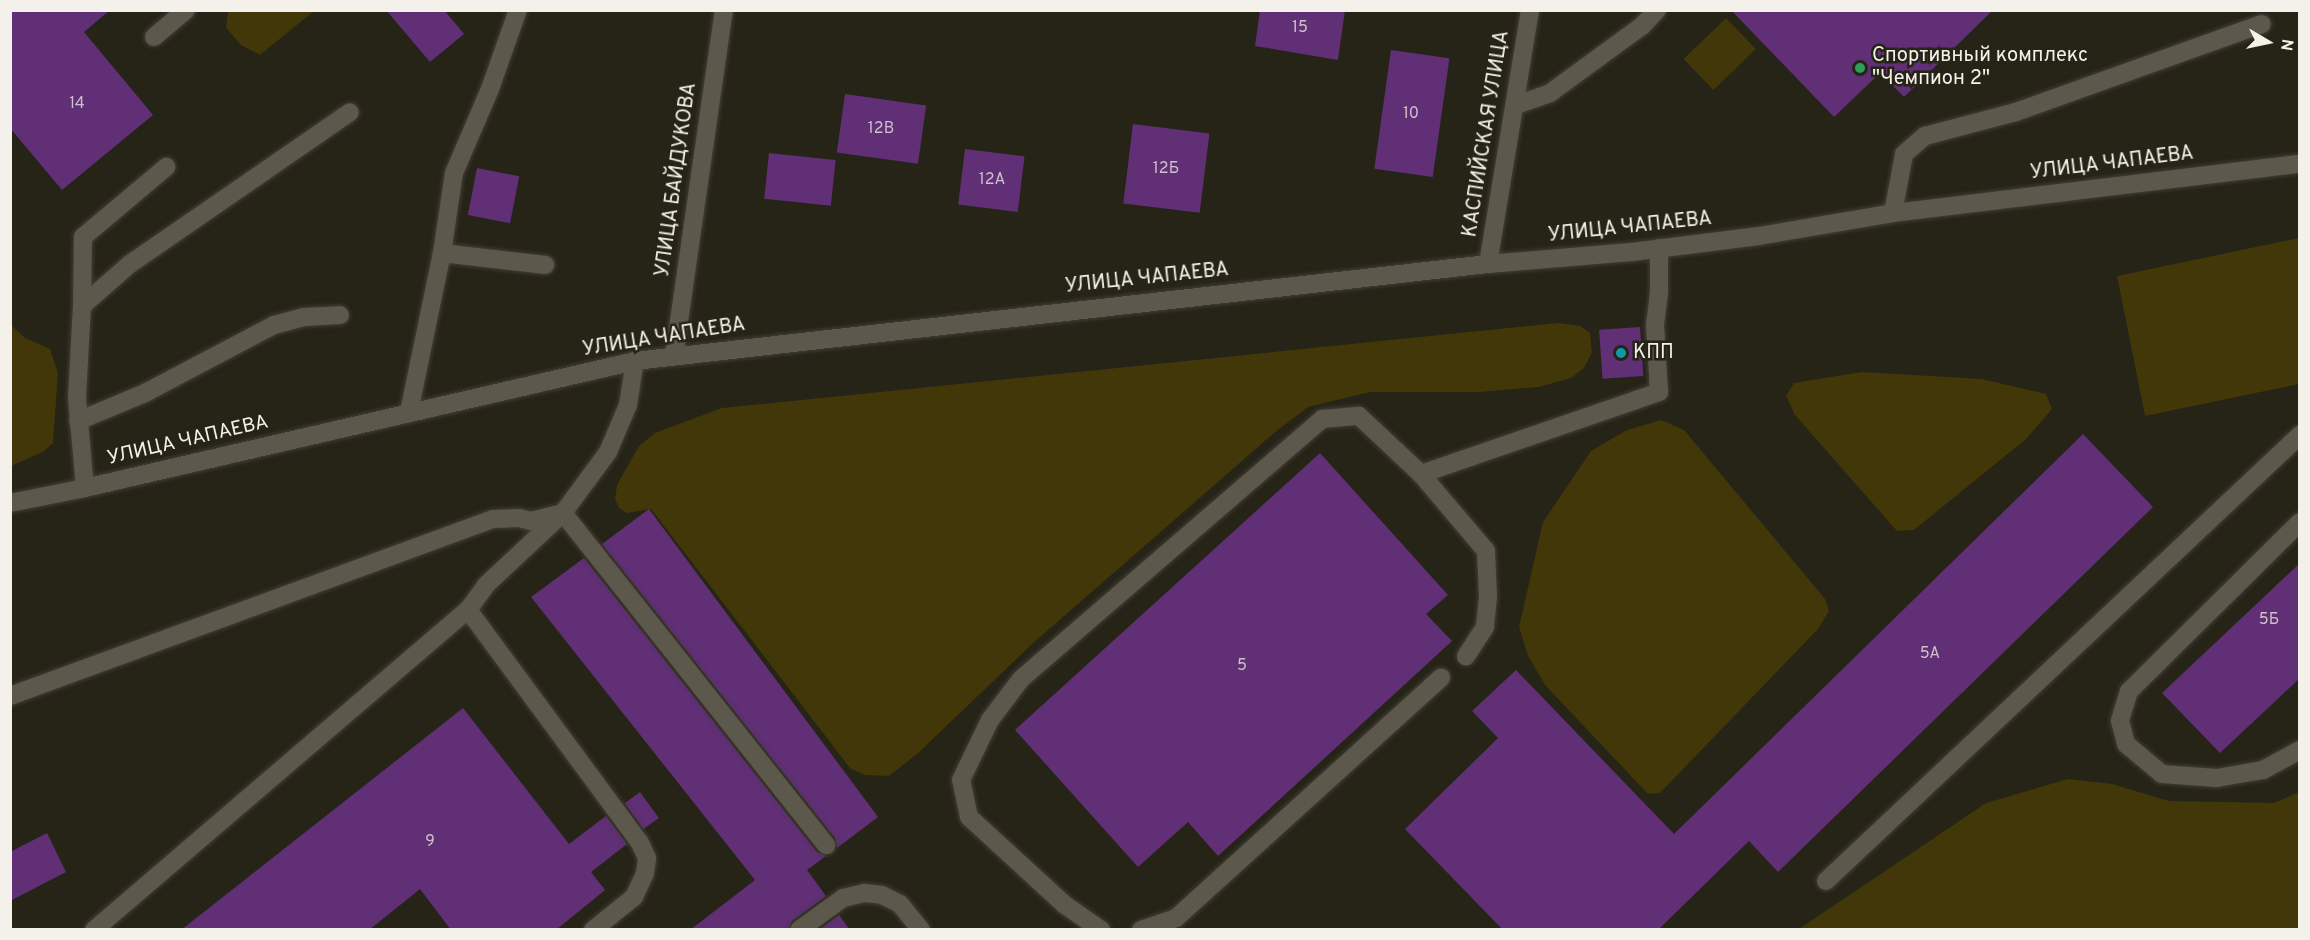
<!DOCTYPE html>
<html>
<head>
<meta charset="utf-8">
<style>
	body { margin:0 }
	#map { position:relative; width:2310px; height:940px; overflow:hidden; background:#262317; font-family:Overpass,sans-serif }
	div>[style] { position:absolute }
	.green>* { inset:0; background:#423708; transform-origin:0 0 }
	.building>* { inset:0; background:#602f75; transform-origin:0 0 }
	.roads { filter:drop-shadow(0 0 2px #413e36) drop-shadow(0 0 2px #413e36) }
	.service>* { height:18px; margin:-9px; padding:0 9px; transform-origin:9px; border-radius:9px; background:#5c584b }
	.minor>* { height:18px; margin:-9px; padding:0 9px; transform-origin:9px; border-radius:9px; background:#5c584b }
	.tertiary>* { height:18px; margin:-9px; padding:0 9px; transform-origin:9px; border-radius:9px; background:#5c584b }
	.secondary>* { height:18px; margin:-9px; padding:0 9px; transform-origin:9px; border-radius:9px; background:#5c584b }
	.dots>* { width:16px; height:16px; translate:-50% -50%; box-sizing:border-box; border:3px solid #262317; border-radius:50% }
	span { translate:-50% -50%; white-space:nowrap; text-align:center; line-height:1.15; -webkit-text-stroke:5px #262317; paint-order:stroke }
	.number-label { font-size:16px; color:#cec0cc }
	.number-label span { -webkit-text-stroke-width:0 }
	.poi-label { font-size:20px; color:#f3f1e9 }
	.left { translate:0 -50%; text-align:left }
	.street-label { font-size:20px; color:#f3f1e9 }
	.frame { position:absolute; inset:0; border:12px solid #f3f1e9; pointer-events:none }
	.north { position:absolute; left:2238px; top:12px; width:60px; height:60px; -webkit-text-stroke:4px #262317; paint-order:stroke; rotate:99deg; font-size:16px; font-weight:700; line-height:24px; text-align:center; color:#f3f1e9 }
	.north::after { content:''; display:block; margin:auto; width:21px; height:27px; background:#f3f1e9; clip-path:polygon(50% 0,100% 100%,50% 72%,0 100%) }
</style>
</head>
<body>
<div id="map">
	<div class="green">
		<div style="clip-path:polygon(228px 11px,228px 10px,314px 11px,260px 55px,241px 45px,226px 28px)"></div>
		<div style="left:1726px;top:18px;width:43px;height:59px;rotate:46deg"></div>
		<div style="clip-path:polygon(2299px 238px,2299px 384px,2145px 416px,2117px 276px)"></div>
		<div style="clip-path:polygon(1559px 323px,1580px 326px,1590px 333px,1592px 353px,1583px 369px,1571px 378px,1539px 387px,1479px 392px,1370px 392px,1308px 407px,1274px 433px,1032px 644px,917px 754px,889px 776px,865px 775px,850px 768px,651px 509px,627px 513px,619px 508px,615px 499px,617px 485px,639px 446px,655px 433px,722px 408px)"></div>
		<div style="clip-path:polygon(11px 325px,25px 338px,50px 349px,58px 373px,53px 443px,43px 452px,11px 466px)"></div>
		<div style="clip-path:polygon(1862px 372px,1982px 379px,2046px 394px,2052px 409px,2026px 439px,1914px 530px,1897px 531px,1795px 415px,1786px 396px,1794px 383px)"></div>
		<div style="clip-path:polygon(1661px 420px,1684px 430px,1825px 599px,1829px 611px,1818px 629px,1660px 793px,1648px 794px,1545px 685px,1528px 656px,1519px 627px,1543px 522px,1591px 451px,1627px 430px)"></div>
		<div style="clip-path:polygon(2068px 779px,2112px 784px,2169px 801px,2274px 803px,2299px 792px,2299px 929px,1799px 929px,1986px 803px)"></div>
	</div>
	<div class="building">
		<div style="clip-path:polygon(10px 10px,110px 10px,84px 32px,153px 115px,62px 190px,10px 128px)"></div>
		<div style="clip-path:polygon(386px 10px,444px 10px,464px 34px,430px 62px)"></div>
		<div style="clip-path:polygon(1260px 10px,1345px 10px,1338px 60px,1255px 46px)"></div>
		<div style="clip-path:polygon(1731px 10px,1993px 10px,1904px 97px,1880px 73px,1834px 117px)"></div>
		<div style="left:1391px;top:50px;width:59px;height:120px;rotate:8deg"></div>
		<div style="left:845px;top:94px;width:82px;height:59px;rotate:8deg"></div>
		<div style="left:1133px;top:124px;width:77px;height:80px;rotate:7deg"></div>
		<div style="left:965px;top:149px;width:60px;height:56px;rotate:7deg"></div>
		<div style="left:769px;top:153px;width:67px;height:46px;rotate:6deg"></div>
		<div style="left:477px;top:168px;width:43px;height:48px;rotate:11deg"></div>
		<div style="left:1640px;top:327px;width:49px;height:41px;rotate:86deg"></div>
		<div style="clip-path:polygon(2083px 434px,2153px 507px,1778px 872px,1749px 841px,1658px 930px,1503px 930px,1405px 829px,1498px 738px,1472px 711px,1516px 670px,1674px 834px)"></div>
		<div style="clip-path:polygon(1320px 453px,1448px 595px,1426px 614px,1452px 641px,1218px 856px,1188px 822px,1138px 867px,1015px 730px)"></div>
		<div style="clip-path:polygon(649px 509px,878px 817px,837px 848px,835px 838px,602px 544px)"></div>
		<div style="clip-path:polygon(584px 558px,817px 852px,826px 856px,807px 870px,826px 896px,792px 921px,788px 930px,690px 930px,755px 880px,531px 597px)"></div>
		<div style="clip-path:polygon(2300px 563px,2300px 678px,2220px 753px,2162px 693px)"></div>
		<div style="clip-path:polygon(463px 708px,569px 844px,606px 816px,627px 844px,591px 872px,605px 890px,556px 930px,451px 930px,420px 889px,369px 930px,181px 930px)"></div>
		<div style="left:640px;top:792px;width:32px;height:19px;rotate:54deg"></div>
		<div style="clip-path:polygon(47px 833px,66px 872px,10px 901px,10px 852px)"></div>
		<div style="clip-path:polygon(839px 915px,850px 930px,819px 930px)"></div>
	</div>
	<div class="roads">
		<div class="service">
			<div style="left:154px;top:37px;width:42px;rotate:-40.2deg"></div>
			<div style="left:1516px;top:105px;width:36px;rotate:-19deg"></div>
			<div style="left:1550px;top:93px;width:114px;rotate:-36.1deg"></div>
			<div style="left:1642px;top:26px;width:22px;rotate:-47deg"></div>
			<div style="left:1893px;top:213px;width:60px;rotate:-79.4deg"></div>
			<div style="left:1904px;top:154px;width:28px;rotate:-41deg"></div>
			<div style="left:1925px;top:136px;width:94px;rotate:-14.8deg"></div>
			<div style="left:2016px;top:112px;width:261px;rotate:-19.7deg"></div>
			<div style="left:442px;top:253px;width:104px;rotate:6.6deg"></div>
			<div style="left:82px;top:306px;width:69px;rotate:-89.2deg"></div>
			<div style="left:83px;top:237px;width:109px;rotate:-40.1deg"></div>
			<div style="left:409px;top:412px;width:162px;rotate:-78.3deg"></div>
			<div style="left:442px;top:253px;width:81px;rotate:-81.5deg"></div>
			<div style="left:454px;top:173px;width:91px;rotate:-66.8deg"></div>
			<div style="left:490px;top:89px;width:84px;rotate:-70.5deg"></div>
			<div style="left:78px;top:421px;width:73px;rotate:-22.7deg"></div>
			<div style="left:145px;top:393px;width:146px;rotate:-27.8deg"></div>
			<div style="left:274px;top:325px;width:31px;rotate:-15deg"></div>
			<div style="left:304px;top:317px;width:36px;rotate:-3deg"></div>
			<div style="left:1421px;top:474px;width:101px;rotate:49.8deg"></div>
			<div style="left:1486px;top:551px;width:46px;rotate:87.5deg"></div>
			<div style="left:1488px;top:597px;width:30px;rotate:96deg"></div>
			<div style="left:1485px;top:627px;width:35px;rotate:123deg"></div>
			<div style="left:85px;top:488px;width:90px;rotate:-95.1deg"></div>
			<div style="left:77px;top:398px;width:92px;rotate:-86.9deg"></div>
			<div style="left:82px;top:306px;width:64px;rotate:-41.2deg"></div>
			<div style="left:130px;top:264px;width:267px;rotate:-34.6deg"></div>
			<div style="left:2300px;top:522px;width:240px;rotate:135.3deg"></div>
			<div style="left:2129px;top:691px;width:31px;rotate:107deg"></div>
			<div style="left:2120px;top:721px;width:24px;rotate:75deg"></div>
			<div style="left:2126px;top:744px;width:47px;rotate:39.8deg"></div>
			<div style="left:2162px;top:774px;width:55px;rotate:4.2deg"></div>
			<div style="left:2217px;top:778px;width:47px;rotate:-9.9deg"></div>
			<div style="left:2263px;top:770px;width:42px;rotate:-28.4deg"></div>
			<div style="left:10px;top:696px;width:514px;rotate:-20.13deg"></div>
			<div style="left:493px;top:519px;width:26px;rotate:-2deg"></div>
			<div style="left:519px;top:518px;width:12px;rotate:14deg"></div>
			<div style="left:531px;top:521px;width:33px;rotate:-14deg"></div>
			<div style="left:563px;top:513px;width:424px;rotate:51.6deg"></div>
			<div style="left:1826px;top:881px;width:651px;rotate:-43.26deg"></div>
			<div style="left:94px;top:930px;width:492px;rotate:-40.6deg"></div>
			<div style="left:593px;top:930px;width:53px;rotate:-38.8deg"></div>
			<div style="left:634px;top:897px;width:26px;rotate:-65deg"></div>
			<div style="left:645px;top:873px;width:15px;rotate:-82deg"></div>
			<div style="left:647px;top:858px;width:17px;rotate:-115deg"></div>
			<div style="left:640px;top:843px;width:290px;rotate:-126.4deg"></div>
			<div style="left:468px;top:610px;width:31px;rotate:-54deg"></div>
			<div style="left:486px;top:585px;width:105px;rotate:-43.1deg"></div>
			<div style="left:563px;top:513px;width:76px;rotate:-53.6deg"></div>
			<div style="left:608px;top:452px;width:51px;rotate:-66.9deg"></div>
			<div style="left:628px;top:405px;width:45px;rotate:-81deg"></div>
			<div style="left:799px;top:930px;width:54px;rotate:-36deg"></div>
			<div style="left:843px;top:898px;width:22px;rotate:-13deg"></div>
			<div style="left:864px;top:893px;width:18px;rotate:6deg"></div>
			<div style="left:882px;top:895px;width:20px;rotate:27deg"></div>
			<div style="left:900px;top:904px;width:33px;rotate:51deg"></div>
			<div style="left:1101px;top:930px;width:44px;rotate:-145.2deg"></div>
			<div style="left:1065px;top:905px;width:130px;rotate:-137.5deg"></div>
			<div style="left:969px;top:817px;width:38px;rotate:-102deg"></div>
			<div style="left:961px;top:780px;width:67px;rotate:-64.2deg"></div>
			<div style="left:990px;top:720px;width:51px;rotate:-52.9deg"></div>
			<div style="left:1021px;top:679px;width:398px;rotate:-40.8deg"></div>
			<div style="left:1322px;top:419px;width:37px;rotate:-5deg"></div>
			<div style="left:1359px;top:416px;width:85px;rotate:43.1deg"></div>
			<div style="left:1421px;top:474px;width:252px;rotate:-19deg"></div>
			<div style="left:1659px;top:392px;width:67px;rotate:-93.4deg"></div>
			<div style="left:1655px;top:325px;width:34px;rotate:-83deg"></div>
			<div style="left:1659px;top:291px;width:43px;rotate:-90deg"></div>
			<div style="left:1141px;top:930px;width:37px;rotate:-19deg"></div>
			<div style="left:1176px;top:918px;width:358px;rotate:-42.2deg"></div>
		</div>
		<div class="minor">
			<div style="left:674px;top:356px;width:350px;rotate:-81.8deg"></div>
		</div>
		<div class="tertiary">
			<div style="left:1488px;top:264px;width:257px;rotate:-80.6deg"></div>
		</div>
		<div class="secondary">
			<div style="left:10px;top:503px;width:76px;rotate:-11.3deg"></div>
			<div style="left:85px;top:488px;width:564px;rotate:-13deg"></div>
			<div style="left:635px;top:361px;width:858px;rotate:-6.49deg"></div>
			<div style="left:1488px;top:264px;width:144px;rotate:-4.8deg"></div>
			<div style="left:1632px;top:252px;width:128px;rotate:-7.2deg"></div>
			<div style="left:1759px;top:236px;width:136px;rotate:-9.7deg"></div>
			<div style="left:1893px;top:213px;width:410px;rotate:-6.9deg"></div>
		</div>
	</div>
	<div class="dots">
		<div style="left:1860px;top:68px;background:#2e9e5b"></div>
		<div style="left:1621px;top:353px;background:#0f9aa8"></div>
	</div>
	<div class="number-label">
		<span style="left:1300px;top:28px">15</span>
		<span style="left:77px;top:104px">14</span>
		<span style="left:1411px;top:114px">10</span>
		<span style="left:881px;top:129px">12В</span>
		<span style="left:1166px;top:169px">12Б</span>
		<span style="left:992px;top:180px">12А</span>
		<span style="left:2269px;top:620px">5Б</span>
		<span style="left:1930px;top:654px">5А</span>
		<span style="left:1242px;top:666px">5</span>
		<span style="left:430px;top:842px">9</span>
	</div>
	<div class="poi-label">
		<span class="left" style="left:1872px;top:68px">Спортивный комплекс<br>"Чемпион 2"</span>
		<span class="left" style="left:1633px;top:353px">КПП</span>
	</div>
	<div class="street-label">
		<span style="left:1487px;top:134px;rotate:-81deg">КАСПИЙСКАЯ УЛИЦА</span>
		<span style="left:2112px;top:164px;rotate:-7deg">УЛИЦА ЧАПАЕВА</span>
		<span style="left:677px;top:180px;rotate:-82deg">УЛИЦА БАЙДУКОВА</span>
		<span style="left:1630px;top:228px;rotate:-6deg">УЛИЦА ЧАПАЕВА</span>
		<span style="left:1147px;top:279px;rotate:-6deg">УЛИЦА ЧАПАЕВА</span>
		<span style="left:664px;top:338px;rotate:-9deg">УЛИЦА ЧАПАЕВА</span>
		<span style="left:188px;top:441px;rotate:-13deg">УЛИЦА ЧАПАЕВА</span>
	</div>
	<div class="frame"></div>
	<div class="north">N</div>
</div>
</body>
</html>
